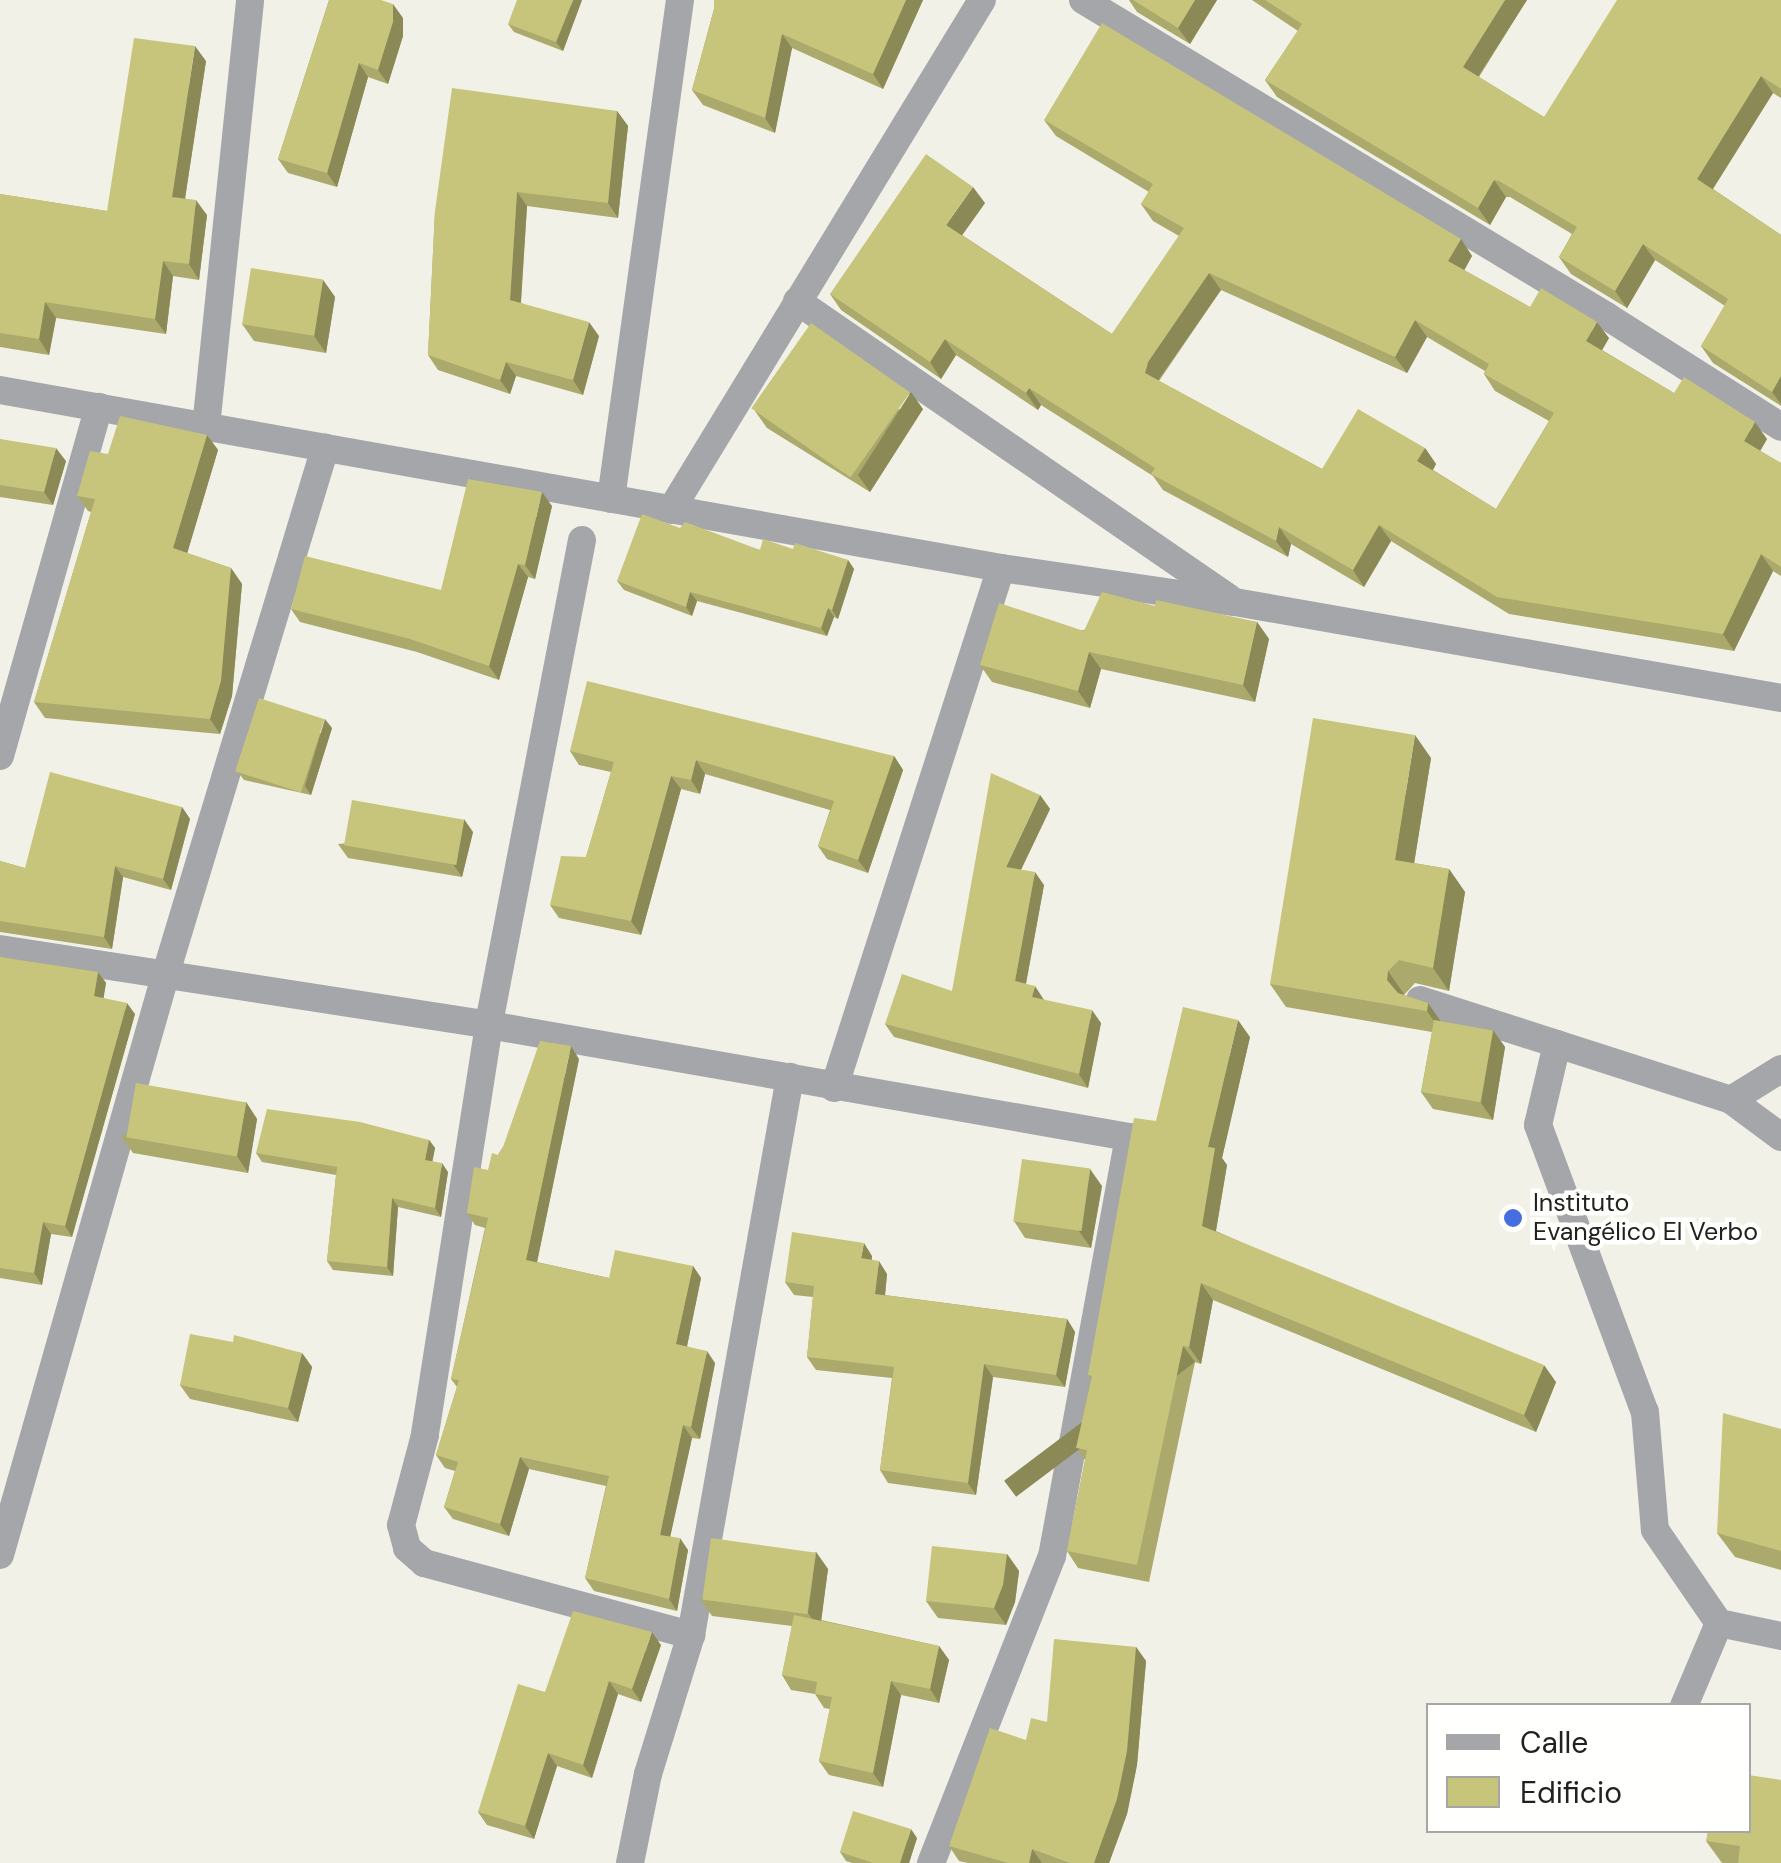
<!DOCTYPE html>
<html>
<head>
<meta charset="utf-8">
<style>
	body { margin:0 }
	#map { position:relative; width:1781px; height:1863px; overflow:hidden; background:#f1f1e8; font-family:"DM Sans",sans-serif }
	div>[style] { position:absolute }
	.service>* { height:28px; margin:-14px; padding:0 14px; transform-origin:14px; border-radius:14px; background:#a5a6aa }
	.minor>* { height:28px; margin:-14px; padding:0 14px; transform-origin:14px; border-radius:14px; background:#a5a6aa }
	.wall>* { inset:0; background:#aba96b }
	.shaded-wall>* { inset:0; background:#8b8a57; transform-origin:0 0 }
	.building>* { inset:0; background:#c7c57c; transform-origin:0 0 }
	.dots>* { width:28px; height:28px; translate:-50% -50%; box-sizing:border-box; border:5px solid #fffffe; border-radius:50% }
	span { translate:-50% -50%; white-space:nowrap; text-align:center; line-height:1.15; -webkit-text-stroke:9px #fffffe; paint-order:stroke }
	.poi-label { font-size:25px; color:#21211e }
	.left { translate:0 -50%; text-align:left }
	.legend { position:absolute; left:1426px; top:1703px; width:325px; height:130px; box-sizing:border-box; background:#fffffe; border:2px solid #a6a6a4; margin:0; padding:12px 18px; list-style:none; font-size:30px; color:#21211e }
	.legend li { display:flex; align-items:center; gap:20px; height:50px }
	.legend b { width:50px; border:2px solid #a6a6a4 }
</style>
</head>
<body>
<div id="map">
	<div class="service">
		<div style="left:1420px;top:1000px;width:327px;rotate:17.8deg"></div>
		<div style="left:1731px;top:1100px;width:59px;rotate:-31.8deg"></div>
		<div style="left:1557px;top:1044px;width:83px;rotate:103.2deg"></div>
		<div style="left:1538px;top:1125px;width:306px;rotate:69.6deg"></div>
		<div style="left:1645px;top:1412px;width:118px;rotate:85.2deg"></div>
		<div style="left:1655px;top:1530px;width:113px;rotate:55.5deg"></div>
		<div style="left:1731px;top:1100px;width:62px;rotate:36.5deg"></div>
		<div style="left:1684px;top:1706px;width:90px;rotate:-67.1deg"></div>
		<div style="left:1719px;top:1623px;width:63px;rotate:11.8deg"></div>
	</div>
	<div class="minor">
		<div style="left:1083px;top:0;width:613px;rotate:31.12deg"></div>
		<div style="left:1608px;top:317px;width:205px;rotate:32.4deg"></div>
		<div style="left:797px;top:301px;width:524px;rotate:34.51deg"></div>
		<div style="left:0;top:390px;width:1017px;rotate:10.08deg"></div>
		<div style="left:1001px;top:568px;width:236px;rotate:8.3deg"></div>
		<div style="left:1235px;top:602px;width:554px;rotate:9.97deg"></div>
		<div style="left:206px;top:427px;width:429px;rotate:-84.1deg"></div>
		<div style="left:611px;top:499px;width:504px;rotate:-82.13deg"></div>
		<div style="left:671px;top:510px;width:597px;rotate:-58.62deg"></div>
		<div style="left:582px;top:540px;width:494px;rotate:100.9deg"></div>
		<div style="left:489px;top:1025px;width:415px;rotate:98.9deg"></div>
		<div style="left:425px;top:1435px;width:93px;rotate:104.9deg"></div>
		<div style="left:401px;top:1525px;width:24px;rotate:75deg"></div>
		<div style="left:407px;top:1548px;width:23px;rotate:41deg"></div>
		<div style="left:424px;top:1563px;width:277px;rotate:15.1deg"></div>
		<div style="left:0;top:756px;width:363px;rotate:-74.2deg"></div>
		<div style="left:0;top:949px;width:495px;rotate:8.8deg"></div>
		<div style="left:489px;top:1025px;width:650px;rotate:9.93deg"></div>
		<div style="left:1129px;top:1137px;width:426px;rotate:100.4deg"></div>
		<div style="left:1052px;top:1556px;width:330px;rotate:111.5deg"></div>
		<div style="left:834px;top:1088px;width:546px;rotate:-72.2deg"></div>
		<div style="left:0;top:1555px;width:605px;rotate:-74.08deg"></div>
		<div style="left:166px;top:973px;width:549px;rotate:-73.15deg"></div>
		<div style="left:630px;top:1863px;width:91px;rotate:-78.6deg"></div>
		<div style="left:648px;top:1774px;width:145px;rotate:-72.8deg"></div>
		<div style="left:691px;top:1635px;width:567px;rotate:-79.94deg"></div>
	</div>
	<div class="wall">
		<div style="clip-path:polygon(329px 0,403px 18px,403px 36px,388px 84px,368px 77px,337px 187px,288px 173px,278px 159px)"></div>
		<div style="clip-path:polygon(582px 0,563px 51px,514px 32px,508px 24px)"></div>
		<div style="clip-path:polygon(714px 0,923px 0,883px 89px,792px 48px,775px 133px,703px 105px,692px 90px,714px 9px)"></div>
		<div style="clip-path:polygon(1129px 0,1217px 0,1190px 44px,1137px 12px)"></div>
		<div style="clip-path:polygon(1252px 0,1527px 0,1479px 77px,1544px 117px,1781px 0,1781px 98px,1773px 93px,1713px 189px,1781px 235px,1781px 406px,1713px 363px,1701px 346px,1725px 306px,1655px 260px,1627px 308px,1571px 274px,1559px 257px,1572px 234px,1510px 197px,1506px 197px,1490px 225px,1277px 97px,1265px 80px,1298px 31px)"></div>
		<div style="clip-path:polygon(206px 61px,185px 198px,207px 215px,199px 280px,173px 276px,166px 334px,56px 318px,49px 355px,0 347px,0 194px,107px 211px)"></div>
		<div style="clip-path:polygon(617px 111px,628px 126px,618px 218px,527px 206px,521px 303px,599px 336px,583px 395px,516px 376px,510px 394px,438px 370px,428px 355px,435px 211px)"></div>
		<div style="clip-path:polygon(evenodd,1044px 120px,1461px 239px,1472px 256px,1464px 270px,1530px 307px,1609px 338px,1602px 350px,1674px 393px,1767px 439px,1760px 451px,1781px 463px,1781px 576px,1773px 571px,1734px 651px,1509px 614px,1391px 541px,1364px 587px,1291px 544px,1288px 557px,1163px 490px,1153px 476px,1041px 405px,1038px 410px,956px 355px,941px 379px,841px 310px,830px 294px,985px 203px,962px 235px,1112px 334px,1179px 236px,1153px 221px,1141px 204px,1149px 192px,1056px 136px,1044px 120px,1221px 290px,1407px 373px,1427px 337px,1485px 371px,1484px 374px,1495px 391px,1549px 421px,1496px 509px,1433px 470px,1436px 464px,1425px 448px,1322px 469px,1159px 381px,1221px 290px)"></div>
		<div style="clip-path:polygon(323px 280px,335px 297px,326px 353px,254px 341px,242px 324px)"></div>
		<div style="clip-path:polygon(923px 409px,870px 492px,767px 428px,755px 411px)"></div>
		<div style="clip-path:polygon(207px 435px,218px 450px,187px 553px,231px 568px,242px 584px,232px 696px,220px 734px,45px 718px,34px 702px,91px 512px,88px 511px,77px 496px,108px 454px)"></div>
		<div style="clip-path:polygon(0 439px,66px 461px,53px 505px,0 497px)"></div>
		<div style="clip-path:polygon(552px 506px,535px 579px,528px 577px,499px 680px,417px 652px,300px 622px,291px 609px,441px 590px)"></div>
		<div style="clip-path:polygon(680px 528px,760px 550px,793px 549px,848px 560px,854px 569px,838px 619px,834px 617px,827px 636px,697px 601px,692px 616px,624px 590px,617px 581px)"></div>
		<div style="clip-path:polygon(1155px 606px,1257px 622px,1269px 639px,1255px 702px,1101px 669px,1090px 708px,992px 682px,980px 665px)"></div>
		<div style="clip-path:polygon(332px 728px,311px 795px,244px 780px,238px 772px)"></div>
		<div style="clip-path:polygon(570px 751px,894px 756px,903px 770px,868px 873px,827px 859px,818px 846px,830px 810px,705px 774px,700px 794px,681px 789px,641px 935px,559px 918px,550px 905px,586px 857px,611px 772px,579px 765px)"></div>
		<div style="clip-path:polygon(1431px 758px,1414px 863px,1449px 869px,1465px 892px,1449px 991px,1415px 983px,1404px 995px,1428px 1003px,1441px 1022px,1493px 1030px,1505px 1047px,1493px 1120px,1433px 1109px,1421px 1092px,1432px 1032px,1286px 1007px,1270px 984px)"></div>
		<div style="clip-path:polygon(1040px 795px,1050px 809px,1021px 870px,1044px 885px,1026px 984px,1044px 1000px,1101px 1023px,1088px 1088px,894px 1037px,885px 1024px,952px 991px)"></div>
		<div style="clip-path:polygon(182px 807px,190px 819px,171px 890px,123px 877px,112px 949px,0 932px,0 861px,25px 868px)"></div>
		<div style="clip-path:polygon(473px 832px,462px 877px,348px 858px,338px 844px)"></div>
		<div style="clip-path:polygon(0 957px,98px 972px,106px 983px,103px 998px,135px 1014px,72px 1237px,51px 1234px,42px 1285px,0 1278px)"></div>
		<div style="clip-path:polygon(1250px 1037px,1222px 1158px,1227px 1165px,1216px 1231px,1556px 1382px,1536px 1432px,1213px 1300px,1201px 1364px,1195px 1362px,1149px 1582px,1078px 1568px,1067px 1551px,1085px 1460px,1076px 1448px,1091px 1379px,1088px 1375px,1156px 1121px)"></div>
		<div style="clip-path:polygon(579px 1059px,537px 1262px,609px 1278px,693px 1266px,701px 1278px,687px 1346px,715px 1363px,700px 1439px,692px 1438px,670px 1536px,688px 1550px,677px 1611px,594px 1591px,585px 1578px,606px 1486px,529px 1469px,509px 1536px,453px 1519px,444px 1507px,455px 1471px,445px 1468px,436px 1455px,457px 1387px,451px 1379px,485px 1228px,475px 1225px,467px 1213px,488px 1170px,503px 1147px)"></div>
		<div style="clip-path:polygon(246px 1102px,257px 1119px,248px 1173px,133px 1153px,121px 1136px)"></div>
		<div style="clip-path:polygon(429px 1140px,435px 1148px,432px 1161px,448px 1172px,441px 1217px,398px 1207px,393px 1276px,333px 1270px,327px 1261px,336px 1175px,262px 1162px,256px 1153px)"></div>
		<div style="clip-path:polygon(1102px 1186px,1091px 1248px,1025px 1238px,1014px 1221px)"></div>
		<div style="clip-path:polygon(872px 1256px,872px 1260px,887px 1274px,885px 1295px,1067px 1319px,1075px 1332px,1065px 1387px,993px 1377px,976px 1495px,888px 1483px,880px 1470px,892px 1378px,816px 1370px,807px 1357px,813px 1297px,794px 1295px,785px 1282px)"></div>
		<div style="clip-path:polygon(233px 1342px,302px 1353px,312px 1367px,298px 1422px,190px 1399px,180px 1385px)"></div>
		<div style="clip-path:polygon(1781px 1429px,1781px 1570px,1735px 1557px,1717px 1533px)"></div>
		<div style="clip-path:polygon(816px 1552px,828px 1569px,821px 1620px,939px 1646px,949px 1660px,939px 1703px,901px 1695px,883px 1787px,829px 1775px,819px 1761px,830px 1709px,824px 1708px,815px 1694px,791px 1690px,782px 1675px,792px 1626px,712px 1616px,700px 1599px)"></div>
		<div style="clip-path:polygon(1007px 1554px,1019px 1571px,1015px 1602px,1006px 1625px,938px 1618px,926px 1601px)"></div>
		<div style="clip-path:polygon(661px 1645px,641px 1702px,618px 1694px,592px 1778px,557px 1766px,534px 1839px,487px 1825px,478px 1812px,545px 1692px)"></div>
		<div style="clip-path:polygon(1136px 1647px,1146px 1661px,1137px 1765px,1127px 1814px,1109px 1863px,968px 1863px,959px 1861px,949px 1846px,1026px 1740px)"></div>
		<div style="clip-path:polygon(1781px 1780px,1781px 1863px,1722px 1863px,1706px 1841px)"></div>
		<div style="clip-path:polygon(917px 1838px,909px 1863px,852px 1863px,846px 1861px,840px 1852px)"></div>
	</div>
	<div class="shaded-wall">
		<div style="clip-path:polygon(573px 0,582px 0,563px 51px,556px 42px)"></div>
		<div style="clip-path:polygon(906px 0,923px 0,883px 89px,873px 74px)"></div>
		<div style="clip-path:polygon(1195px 0,1217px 0,1190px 44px,1178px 28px)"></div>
		<div style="clip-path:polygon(1505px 0,1527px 0,1474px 83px,1463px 67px)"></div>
		<div style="clip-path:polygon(393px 4px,403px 18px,403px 36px,388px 84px,378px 70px)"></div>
		<div style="clip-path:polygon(782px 34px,792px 48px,775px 133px,765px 118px)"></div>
		<div style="clip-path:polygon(195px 46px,206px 61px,183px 212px,172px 197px)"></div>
		<div style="clip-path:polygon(359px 63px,368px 77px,337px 187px,327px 173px)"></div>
		<div style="clip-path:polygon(1761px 76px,1773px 93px,1709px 195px,1697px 179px)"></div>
		<div style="clip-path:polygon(617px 111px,628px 126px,618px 218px,608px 203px)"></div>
		<div style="clip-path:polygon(1494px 180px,1506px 197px,1490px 225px,1478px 208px)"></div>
		<div style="clip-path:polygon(973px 187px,985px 203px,958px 241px,946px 225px)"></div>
		<div style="clip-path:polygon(517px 192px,527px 206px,520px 314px,510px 300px)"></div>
		<div style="clip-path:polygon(196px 200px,207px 215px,199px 280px,189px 264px)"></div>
		<div style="clip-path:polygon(1461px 239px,1472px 256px,1460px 278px,1448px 261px)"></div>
		<div style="clip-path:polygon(1643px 244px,1655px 260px,1627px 308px,1615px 291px)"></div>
		<div style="clip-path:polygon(163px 261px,173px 276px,166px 334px,155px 319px)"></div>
		<div style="clip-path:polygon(1209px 273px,1221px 290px,1159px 379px,1156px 390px,1145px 373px,1148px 362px)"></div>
		<div style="clip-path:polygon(323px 280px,335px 297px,326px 353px,314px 336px)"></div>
		<div style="clip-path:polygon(45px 302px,56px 318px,49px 355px,39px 339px)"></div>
		<div style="clip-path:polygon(1415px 320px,1427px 337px,1407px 373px,1395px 357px)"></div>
		<div style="clip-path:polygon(589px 322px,599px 336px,583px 395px,573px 380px)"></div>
		<div style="clip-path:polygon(1597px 322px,1609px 338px,1598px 357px,1586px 341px)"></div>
		<div style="clip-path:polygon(945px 339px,956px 355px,941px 379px,930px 362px)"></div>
		<div style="clip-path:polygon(506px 362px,516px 376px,510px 394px,500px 380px)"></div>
		<div style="clip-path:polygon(1781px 376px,1781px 404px,1772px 392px)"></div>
		<div style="clip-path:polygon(1029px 388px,1041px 405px,1038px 410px,1026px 393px)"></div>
		<div style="clip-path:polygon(911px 392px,923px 409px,870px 492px,858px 475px)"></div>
		<div style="clip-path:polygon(1755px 422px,1767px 439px,1756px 458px,1744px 441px)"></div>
		<div style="clip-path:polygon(207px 435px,218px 450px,184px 564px,173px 548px)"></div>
		<div style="clip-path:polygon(56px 448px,66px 461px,53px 505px,44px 492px)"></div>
		<div style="clip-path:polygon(1425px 448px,1436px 464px,1429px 477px,1417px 461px)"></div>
		<div style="clip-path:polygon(542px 492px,552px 506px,535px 579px,525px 565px)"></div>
		<div style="clip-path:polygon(1379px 525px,1391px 541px,1364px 587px,1353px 570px)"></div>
		<div style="clip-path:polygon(1279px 527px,1291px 544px,1288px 557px,1276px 541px)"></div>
		<div style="clip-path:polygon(1761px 554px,1773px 571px,1734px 651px,1723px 634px)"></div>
		<div style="clip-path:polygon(848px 560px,854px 569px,838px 619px,832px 610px)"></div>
		<div style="clip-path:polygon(518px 564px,528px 577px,499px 680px,489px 666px)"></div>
		<div style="clip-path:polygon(231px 568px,242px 584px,232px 696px,220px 734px,210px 719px)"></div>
		<div style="clip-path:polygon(690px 592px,697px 601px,692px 616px,686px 607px)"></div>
		<div style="clip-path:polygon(828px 608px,834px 617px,827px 636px,821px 628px)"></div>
		<div style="clip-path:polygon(1257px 622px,1269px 639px,1255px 702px,1243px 685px)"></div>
		<div style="clip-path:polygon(1089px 652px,1101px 669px,1090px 708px,1078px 691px)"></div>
		<div style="clip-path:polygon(325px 719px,332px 728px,311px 795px,305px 786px)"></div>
		<div style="clip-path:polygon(1415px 735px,1431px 758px,1411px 883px,1395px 860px)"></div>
		<div style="clip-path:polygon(894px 756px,903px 770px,868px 873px,858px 860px)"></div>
		<div style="clip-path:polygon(696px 760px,705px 774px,700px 794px,691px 780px)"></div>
		<div style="clip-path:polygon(671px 776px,681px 789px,641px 935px,631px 921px)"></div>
		<div style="clip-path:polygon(1040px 795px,1050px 809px,1016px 880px,1006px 867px)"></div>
		<div style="clip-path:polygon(182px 807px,190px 819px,171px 890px,163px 879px)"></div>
		<div style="clip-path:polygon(464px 819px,473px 832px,462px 877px,453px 864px)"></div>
		<div style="clip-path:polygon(115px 866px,123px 877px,112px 949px,104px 937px)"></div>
		<div style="clip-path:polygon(1449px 869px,1465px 892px,1449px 991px,1433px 968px)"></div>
		<div style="clip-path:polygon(1035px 872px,1044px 885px,1024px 994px,1015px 981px)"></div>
		<div style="clip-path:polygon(1388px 971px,1404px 994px,1403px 1003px,1387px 980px)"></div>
		<div style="clip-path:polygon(98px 972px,106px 983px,102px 1008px,94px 996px)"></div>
		<div style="clip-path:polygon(1035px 986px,1044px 1000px,1032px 997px)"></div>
		<div style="clip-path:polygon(127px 1003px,135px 1014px,72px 1237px,65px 1226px)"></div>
		<div style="clip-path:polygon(1428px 1003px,1444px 1026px,1443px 1034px,1427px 1011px)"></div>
		<div style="clip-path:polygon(1092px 1010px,1101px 1023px,1088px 1088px,1079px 1074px)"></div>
		<div style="clip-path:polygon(1238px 1020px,1250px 1037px,1222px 1158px,1227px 1165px,1214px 1242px,1202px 1226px,1208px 1147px)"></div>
		<div style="clip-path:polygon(1493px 1030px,1505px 1047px,1493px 1120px,1481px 1103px)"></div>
		<div style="clip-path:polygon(571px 1046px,579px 1059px,535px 1272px,526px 1260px)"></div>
		<div style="clip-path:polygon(246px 1102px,257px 1119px,248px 1173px,237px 1156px)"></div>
		<div style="clip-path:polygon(429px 1140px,435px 1148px,431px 1169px,425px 1160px)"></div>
		<div style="clip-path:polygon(442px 1163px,448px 1172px,441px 1217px,435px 1208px)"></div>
		<div style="clip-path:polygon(1090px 1169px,1102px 1186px,1091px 1248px,1079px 1231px)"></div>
		<div style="clip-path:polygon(392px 1198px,398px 1207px,393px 1276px,387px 1267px)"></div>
		<div style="clip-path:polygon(43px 1222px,51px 1234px,42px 1285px,34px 1273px)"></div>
		<div style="clip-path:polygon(864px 1243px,872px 1256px,870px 1271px,861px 1258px)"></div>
		<div style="clip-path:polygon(879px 1261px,887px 1274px,884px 1306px,875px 1294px)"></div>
		<div style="clip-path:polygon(693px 1266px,701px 1278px,685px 1356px,676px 1344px)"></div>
		<div style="clip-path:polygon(1201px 1283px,1213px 1300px,1201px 1364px,1189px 1347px)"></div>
		<div style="clip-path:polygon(1067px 1319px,1075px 1332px,1065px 1387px,1056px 1375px)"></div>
		<div style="left:1183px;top:1346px;width:20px;height:224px;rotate:53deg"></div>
		<div style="clip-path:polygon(707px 1351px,715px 1363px,700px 1439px,691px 1427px)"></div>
		<div style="clip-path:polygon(302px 1353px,312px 1367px,298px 1422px,288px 1408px)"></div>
		<div style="clip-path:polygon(984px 1364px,993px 1377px,976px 1495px,968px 1483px)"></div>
		<div style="clip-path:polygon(1544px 1365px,1556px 1382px,1536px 1432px,1524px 1415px)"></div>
		<div style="clip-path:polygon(683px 1425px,692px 1438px,668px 1547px,660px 1535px)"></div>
		<div style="clip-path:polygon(520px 1457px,529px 1469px,509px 1536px,500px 1524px)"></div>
		<div style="clip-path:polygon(680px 1538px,688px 1550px,677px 1611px,669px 1599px)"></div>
		<div style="clip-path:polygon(816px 1552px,828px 1569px,820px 1630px,808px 1613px)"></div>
		<div style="clip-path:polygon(1007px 1554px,1019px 1571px,1015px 1602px,1006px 1625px,994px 1608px)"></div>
		<div style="clip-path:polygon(652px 1632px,661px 1645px,641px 1702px,632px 1689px)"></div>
		<div style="clip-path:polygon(939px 1646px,949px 1660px,939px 1703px,930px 1689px)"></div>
		<div style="clip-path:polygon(1136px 1647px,1146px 1661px,1137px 1765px,1127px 1814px,1109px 1863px,1094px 1863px)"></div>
		<div style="clip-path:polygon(609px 1681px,618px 1694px,592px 1778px,583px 1765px)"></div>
		<div style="clip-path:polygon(891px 1681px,901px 1695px,883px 1787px,873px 1773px)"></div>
		<div style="clip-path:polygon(548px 1753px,557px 1766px,534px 1839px,525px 1826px)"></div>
		<div style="clip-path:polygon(911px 1829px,917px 1838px,909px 1863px,900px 1863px)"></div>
		<div style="clip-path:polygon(1032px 1849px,1042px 1863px,1029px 1863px)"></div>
	</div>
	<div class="building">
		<div style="clip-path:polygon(329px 0,381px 0,393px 4px,393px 22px,378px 70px,359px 63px,327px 173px,278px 159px)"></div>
		<div style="clip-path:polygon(517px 0,573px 0,556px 42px,508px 24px)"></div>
		<div style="clip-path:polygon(714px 0,906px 0,873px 74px,782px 34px,765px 118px,692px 90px,714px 9px)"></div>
		<div style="clip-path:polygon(1133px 0,1195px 0,1178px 28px)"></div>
		<div style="clip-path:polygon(1265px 0,1505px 0,1463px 67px,1544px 117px,1617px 0,1781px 0,1781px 89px,1761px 76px,1697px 179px,1781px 235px,1781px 376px,1772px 392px,1701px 346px,1728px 299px,1643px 244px,1615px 291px,1559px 257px,1577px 227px,1499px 181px,1494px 180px,1478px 208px,1265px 80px,1302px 24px)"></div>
		<div style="clip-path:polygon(evenodd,1102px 23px,1461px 239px,1448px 261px,1530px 307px,1541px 288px,1597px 322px,1586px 341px,1674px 393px,1684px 377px,1755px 422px,1744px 441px,1781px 463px,1781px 567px,1761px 554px,1723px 634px,1497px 597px,1379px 525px,1353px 570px,1279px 527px,1276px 541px,1151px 474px,1155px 468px,1029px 388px,1026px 393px,945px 339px,930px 362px,830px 294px,926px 154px,973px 187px,946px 225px,1112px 334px,1184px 228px,1141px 204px,1153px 184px,1044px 120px,1102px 23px,1209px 273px,1395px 357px,1415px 320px,1489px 364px,1484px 374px,1554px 413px,1496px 509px,1417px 461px,1425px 448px,1358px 409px,1322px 469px,1145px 373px,1148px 362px,1209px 273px)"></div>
		<div style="clip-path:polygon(134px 38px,195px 46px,172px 197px,196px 200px,189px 264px,163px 261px,155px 319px,45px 302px,39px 339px,0 333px,0 194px,107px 211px)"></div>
		<div style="clip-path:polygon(452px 88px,617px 111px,608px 203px,517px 192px,510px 300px,589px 322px,573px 380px,506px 362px,500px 380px,428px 355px,435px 211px)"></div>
		<div style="left:251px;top:268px;width:73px;height:57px;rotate:9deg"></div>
		<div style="left:811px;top:323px;width:121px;height:104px;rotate:35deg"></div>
		<div style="clip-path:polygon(120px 416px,207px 435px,173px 548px,231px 568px,221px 681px,210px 719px,34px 702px,95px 499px,77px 496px,90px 451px,108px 454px)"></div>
		<div style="clip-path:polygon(0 439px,56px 448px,44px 492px,0 485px)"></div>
		<div style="clip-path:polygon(468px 479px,542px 492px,525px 565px,518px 564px,489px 666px,407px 638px,291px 609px,305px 556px,441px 590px)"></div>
		<div style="clip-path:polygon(642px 514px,680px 528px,685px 522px,760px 550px,763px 539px,793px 549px,795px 543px,848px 560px,832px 610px,828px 608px,821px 628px,690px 592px,686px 607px,617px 581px)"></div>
		<div style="clip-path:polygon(1102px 592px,1155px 606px,1156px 600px,1257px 622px,1243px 685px,1089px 652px,1078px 691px,980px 665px,999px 603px,1084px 631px)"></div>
		<div style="clip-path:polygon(587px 681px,894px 756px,858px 860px,818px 846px,834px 801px,696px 760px,691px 780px,671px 776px,631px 921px,550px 905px,561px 856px,586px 857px,614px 762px,570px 751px)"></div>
		<div style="left:259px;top:698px;width:69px;height:77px;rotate:18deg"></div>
		<div style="clip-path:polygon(1313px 718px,1415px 735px,1395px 860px,1449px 869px,1433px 968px,1399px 960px,1388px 971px,1387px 980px,1398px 993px,1428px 1003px,1427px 1011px,1270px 984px)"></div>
		<div style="clip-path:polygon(50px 772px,182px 807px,163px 879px,115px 866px,104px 937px,0 921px,0 861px,25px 868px)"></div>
		<div style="clip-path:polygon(991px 773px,1040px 795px,1006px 867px,1035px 872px,1015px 981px,1035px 986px,1032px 997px,1092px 1010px,1079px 1074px,885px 1024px,902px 974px,952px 991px)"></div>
		<div style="left:352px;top:800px;width:114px;height:46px;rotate:10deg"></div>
		<div style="clip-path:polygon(0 957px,98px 972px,94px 996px,127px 1003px,65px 1226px,43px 1222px,34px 1273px,0 1268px)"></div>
		<div style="clip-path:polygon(1183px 1007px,1238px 1020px,1208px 1147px,1215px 1148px,1202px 1226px,1544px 1365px,1524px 1415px,1201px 1283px,1189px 1347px,1183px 1346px,1137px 1565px,1067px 1551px,1087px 1450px,1076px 1448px,1092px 1376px,1088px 1375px,1134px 1118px,1156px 1121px)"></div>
		<div style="left:1434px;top:1020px;width:60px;height:73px;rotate:10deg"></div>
		<div style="clip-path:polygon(540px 1041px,571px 1046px,526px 1260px,609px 1278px,615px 1250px,693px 1266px,676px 1344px,707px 1351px,691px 1427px,683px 1425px,660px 1535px,680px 1538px,669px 1599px,585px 1578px,609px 1476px,520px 1457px,500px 1524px,444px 1507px,458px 1462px,436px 1455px,459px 1380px,451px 1379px,488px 1218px,467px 1213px,474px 1167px,488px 1170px,492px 1153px,498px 1155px,503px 1147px)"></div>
		<div style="left:136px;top:1083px;width:112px;height:55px;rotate:10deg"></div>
		<div style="clip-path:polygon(267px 1109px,360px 1122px,429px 1140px,425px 1160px,442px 1163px,435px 1208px,392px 1198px,387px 1267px,327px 1261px,337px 1167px,256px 1153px)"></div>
		<div style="left:1022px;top:1159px;width:69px;height:63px;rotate:8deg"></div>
		<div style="clip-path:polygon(792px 1232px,864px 1243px,861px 1258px,879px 1261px,875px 1294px,1067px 1319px,1056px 1375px,984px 1364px,968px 1483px,880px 1470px,894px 1367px,807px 1357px,814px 1286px,785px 1282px)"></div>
		<div style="clip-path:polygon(190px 1334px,233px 1342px,234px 1335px,302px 1353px,288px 1408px,180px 1385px)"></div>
		<div style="clip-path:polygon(1723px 1413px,1781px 1429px,1781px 1551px,1717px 1533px)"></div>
		<div style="left:711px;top:1538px;width:106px;height:62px;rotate:8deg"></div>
		<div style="clip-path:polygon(932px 1546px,1007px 1554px,1003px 1585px,994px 1608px,926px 1601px)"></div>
		<div style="clip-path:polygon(573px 1611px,652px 1632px,632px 1689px,609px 1681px,583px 1765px,548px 1753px,525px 1826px,478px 1812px,518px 1684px,545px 1692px)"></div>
		<div style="clip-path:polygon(794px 1615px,939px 1646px,930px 1689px,891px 1681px,873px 1773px,819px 1761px,832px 1697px,815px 1694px,817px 1682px,782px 1675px)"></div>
		<div style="clip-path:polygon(1054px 1639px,1136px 1647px,1127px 1751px,1117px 1799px,1094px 1863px,1070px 1863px,1032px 1849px,1029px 1863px,1008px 1863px,949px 1846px,990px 1728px,1026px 1740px,1031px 1718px,1047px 1722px)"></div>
		<div style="clip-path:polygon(1748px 1775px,1781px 1780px,1781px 1863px,1738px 1863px,1740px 1846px,1706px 1841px,1708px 1830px,1748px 1830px)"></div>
		<div style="clip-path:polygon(853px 1811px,911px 1829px,900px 1863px,873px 1863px,840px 1852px)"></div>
	</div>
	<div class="dots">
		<div style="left:1513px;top:1218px;background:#476ee0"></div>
	</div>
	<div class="poi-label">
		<span class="left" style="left:1533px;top:1218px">Instituto<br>Evangélico El Verbo</span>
	</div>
	<ul class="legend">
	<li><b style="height:12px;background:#a5a6aa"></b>Calle</li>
	<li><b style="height:28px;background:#c7c57c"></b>Edificio</li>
	</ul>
</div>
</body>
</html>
